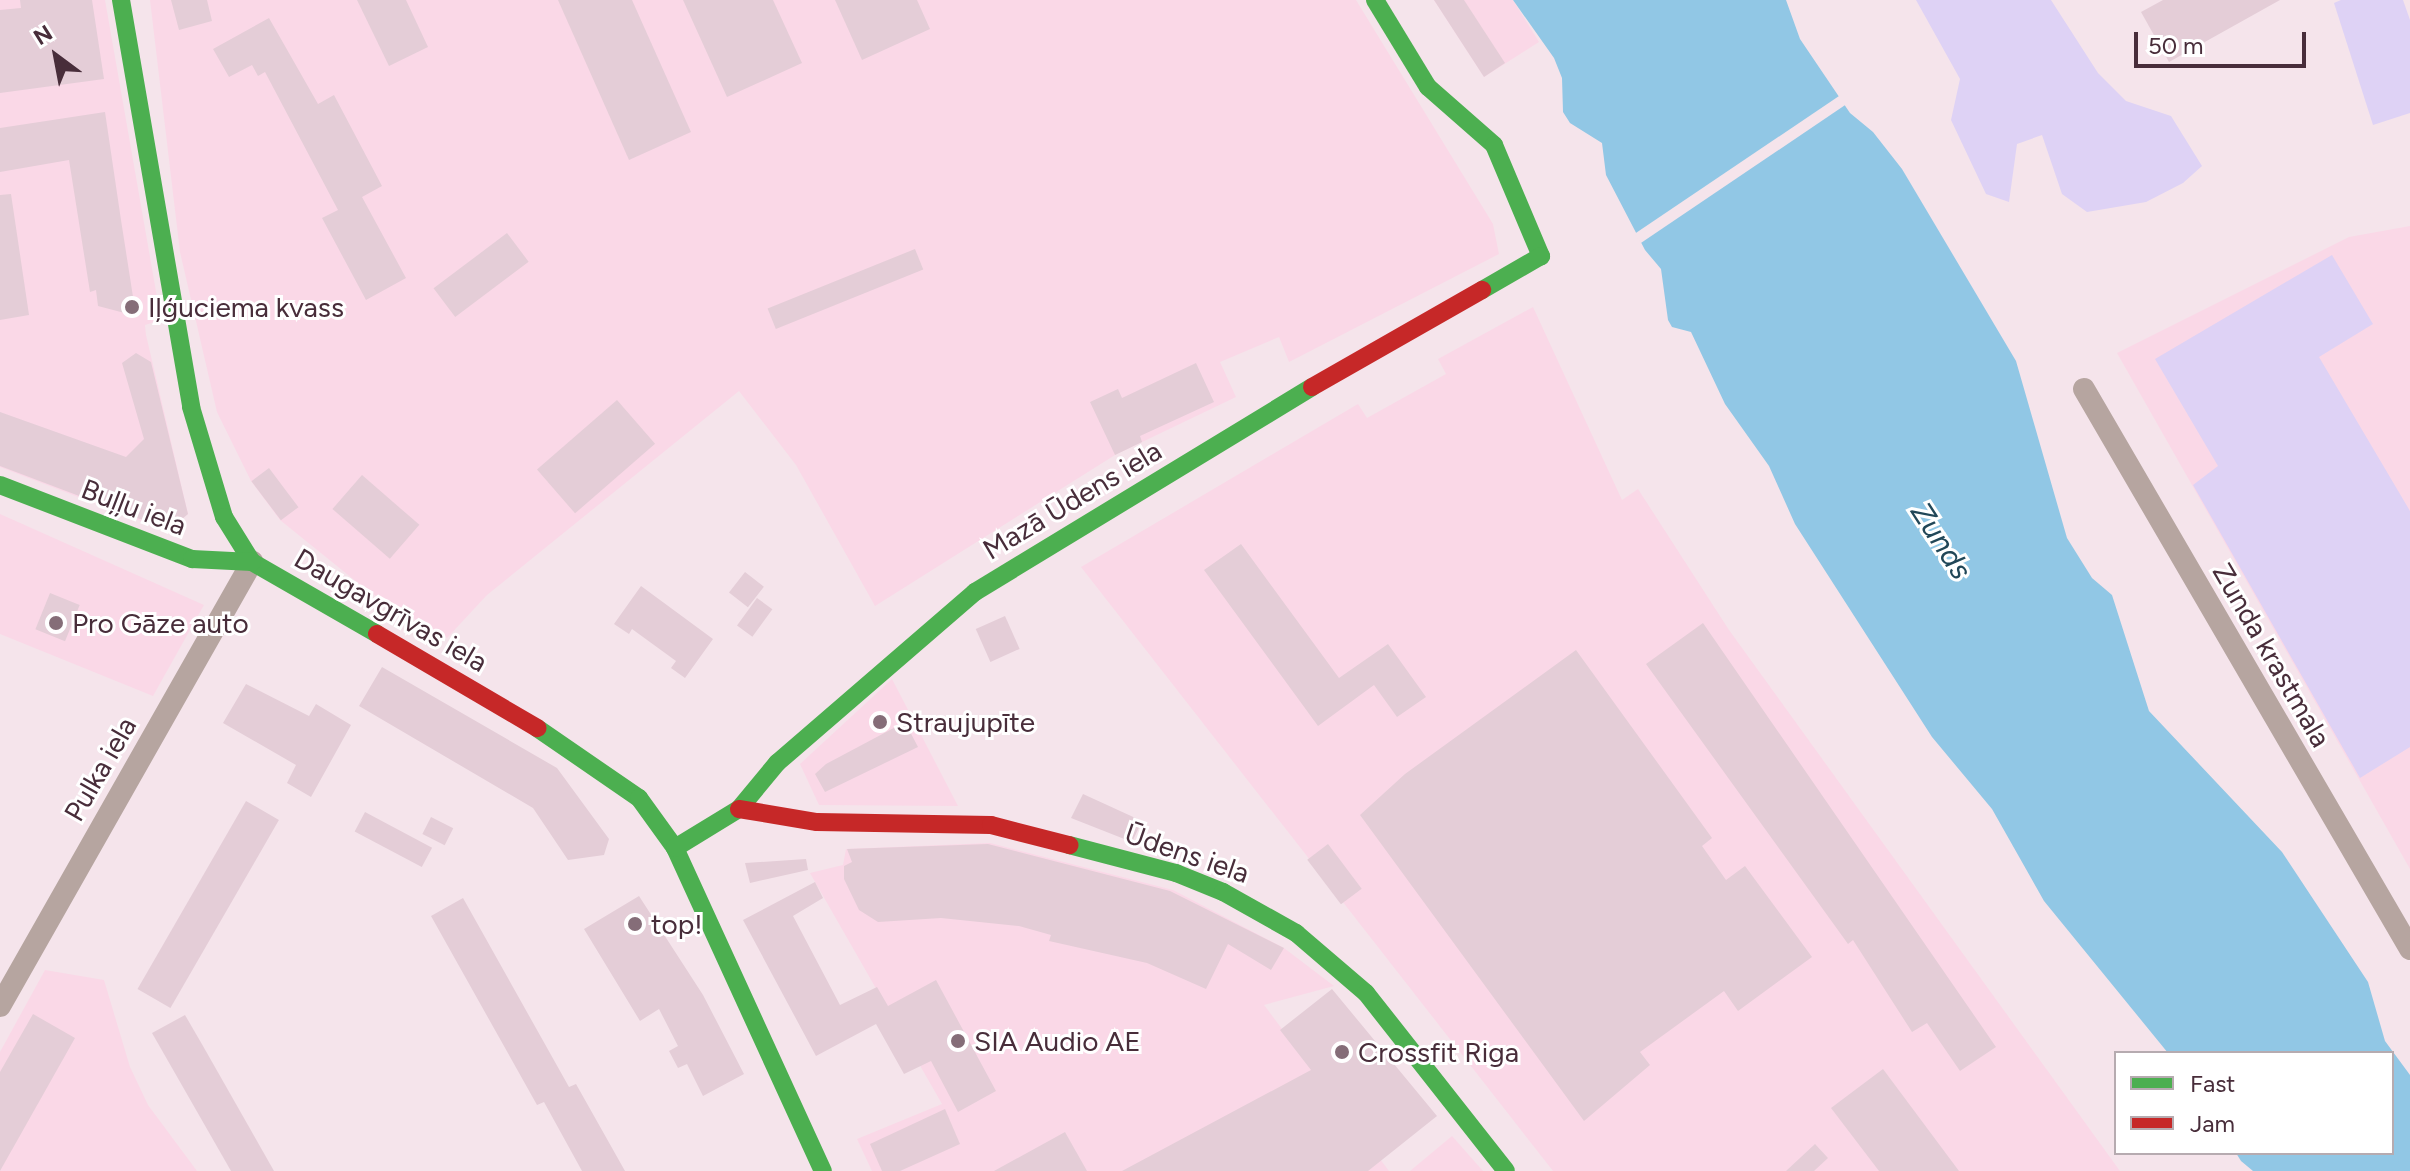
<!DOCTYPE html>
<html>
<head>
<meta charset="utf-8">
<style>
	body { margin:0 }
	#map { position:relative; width:2410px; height:1171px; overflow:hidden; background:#f5e4eb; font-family:Figtree,sans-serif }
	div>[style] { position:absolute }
	.built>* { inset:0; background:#fad8e7 }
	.green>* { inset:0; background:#ded2f5 }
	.water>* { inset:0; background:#91c7e5 }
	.pier>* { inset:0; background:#f5e4eb; transform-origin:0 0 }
	.building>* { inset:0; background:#e4cdd7; transform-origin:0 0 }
	.street>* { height:22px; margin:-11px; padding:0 11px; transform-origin:11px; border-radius:11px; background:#b6a5a0 }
	.fast>* { height:18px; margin:-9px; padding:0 9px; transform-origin:9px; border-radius:9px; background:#4caf50 }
	.jam>* { height:18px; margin:-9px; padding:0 9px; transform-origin:9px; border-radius:9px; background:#c62828 }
	.dots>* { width:22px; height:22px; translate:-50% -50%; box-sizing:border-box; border:4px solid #fff; border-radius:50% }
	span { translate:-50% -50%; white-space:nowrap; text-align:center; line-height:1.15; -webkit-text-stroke:6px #fff; paint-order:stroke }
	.poi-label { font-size:28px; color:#482d3a }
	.left { translate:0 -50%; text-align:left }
	.street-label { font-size:28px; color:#482d3a }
	.water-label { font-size:30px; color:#214758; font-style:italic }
	.legend { position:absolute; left:2114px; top:1051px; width:280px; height:104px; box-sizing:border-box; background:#fff; border:2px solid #b6abb0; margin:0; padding:10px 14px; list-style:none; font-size:24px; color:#482d3a }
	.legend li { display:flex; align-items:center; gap:16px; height:40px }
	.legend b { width:40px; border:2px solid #b6abb0 }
	.north { position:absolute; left:16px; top:16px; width:80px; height:80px; -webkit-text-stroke:6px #fff; paint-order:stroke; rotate:328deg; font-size:22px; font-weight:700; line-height:32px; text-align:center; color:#482d3a }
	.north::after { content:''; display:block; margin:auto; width:28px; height:36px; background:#482d3a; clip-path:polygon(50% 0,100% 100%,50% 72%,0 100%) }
	.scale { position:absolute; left:2134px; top:32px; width:172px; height:36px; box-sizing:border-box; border:4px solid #482d3a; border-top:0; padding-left:10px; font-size:24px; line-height:28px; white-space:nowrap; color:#482d3a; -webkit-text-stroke:6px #fff; paint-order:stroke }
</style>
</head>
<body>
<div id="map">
	<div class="built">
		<div style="clip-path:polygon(0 0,105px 0,161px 320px,145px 325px,146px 335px,188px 514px,167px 531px,0 467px)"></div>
		<div style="clip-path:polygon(150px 0,1356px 0,1493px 224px,1499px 254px,1289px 362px,1279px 337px,1220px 362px,1236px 397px,1115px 455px,875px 606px,796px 465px,739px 391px,487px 595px,447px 638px,368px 591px,280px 520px,251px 481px,217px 412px,180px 252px)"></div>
		<div style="clip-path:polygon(1434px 0,1513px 0,1539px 42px,1484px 77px)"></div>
		<div style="clip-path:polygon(2410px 226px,2410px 869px,2117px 353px,2349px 237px)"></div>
		<div style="clip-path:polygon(1533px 307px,1622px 500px,1638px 489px,1729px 630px,2120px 1171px,1553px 1171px,1081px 567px,1358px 404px,1367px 418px,1446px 374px,1438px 359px)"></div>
		<div style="clip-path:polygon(0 514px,204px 605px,153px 696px,0 634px)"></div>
		<div style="clip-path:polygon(892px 679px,958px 806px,819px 805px,800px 764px)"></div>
		<div style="clip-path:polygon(990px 843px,1173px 890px,1284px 948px,1334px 986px,1264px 1005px,1389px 1171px,872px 1171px,857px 1139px,942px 1104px,810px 873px,843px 865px,846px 849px)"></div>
		<div style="clip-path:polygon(45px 970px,104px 980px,130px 1067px,148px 1105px,197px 1171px,0 1171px,0 1052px)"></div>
		<div style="clip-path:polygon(1452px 1136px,1483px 1171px,1410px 1171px)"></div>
	</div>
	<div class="green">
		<div style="clip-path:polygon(1916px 0,2051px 0,2098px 73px,2126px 101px,2171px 116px,2202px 166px,2183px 183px,2146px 202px,2087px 212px,2062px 194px,2042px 135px,2017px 144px,2009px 202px,1986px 194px,1951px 120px,1960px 79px)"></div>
		<div style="clip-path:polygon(2341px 0,2403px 0,2410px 20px,2410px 113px,2373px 125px,2334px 3px)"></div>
		<div style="clip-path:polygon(2332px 255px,2373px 324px,2319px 357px,2410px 511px,2410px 747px,2360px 778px,2193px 485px,2218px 466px,2155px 359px)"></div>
	</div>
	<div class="water">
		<div style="clip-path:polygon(1513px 0,1786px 0,1800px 39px,1850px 113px,1873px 132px,1902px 169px,2016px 361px,2067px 538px,2092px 578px,2112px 595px,2149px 711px,2282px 852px,2368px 982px,2385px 1041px,2410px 1075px,2410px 1171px,2253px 1171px,2241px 1161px,2236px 1153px,2392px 1153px,2392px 1053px,2168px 1053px,2044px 901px,1992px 809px,1932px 737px,1795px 524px,1769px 466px,1725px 404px,1691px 332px,1672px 327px,1668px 320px,1661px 269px,1645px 250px,1606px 175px,1602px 143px,1570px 123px,1563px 112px,1562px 78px,1554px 58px)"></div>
	</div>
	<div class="pier">
		<div style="left:1842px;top:94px;width:11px;height:250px;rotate:56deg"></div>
	</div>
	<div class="building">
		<div style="clip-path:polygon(20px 0,92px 0,104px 79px,0 93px,0 10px,21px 8px)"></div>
		<div style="clip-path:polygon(171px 0,207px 0,212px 21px,179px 30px)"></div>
		<div style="clip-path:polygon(357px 0,406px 0,428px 47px,389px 66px)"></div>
		<div style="clip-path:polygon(558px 0,632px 0,691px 132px,629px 160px)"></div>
		<div style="clip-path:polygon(683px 0,773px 0,802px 63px,727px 97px)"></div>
		<div style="clip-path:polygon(835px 0,917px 0,930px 29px,862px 60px)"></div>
		<div style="clip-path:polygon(1434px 0,1464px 0,1505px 63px,1484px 77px)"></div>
		<div style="clip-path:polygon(2163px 0,2280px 0,2169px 62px,2141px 12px)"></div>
		<div style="clip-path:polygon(269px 18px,318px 104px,334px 95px,382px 186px,362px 197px,406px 278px,366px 300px,322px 218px,338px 210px,265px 72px,258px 76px,252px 65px,229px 77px,213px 49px)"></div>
		<div style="clip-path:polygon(105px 112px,121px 220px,136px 316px,98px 306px,96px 290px,90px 292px,69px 160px,0 172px,0 128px)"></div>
		<div style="clip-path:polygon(11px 194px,29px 315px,0 320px,0 195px)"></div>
		<div style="left:507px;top:233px;width:36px;height:92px;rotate:53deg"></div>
		<div style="left:915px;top:249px;width:22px;height:159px;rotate:68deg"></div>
		<div style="clip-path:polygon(136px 353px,151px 362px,188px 514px,169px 530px,0 466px,0 412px,126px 457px,144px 439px,122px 363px)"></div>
		<div style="clip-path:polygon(1196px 363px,1214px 402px,1140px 436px,1142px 442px,1115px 455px,1090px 402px,1118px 389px,1122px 398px)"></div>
		<div style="left:617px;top:400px;width:58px;height:106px;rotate:49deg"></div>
		<div style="left:269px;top:468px;width:49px;height:22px;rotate:53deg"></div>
		<div style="left:362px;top:475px;width:76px;height:45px;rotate:41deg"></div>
		<div style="clip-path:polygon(1241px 544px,1339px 678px,1388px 644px,1426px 697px,1397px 717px,1374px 685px,1318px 726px,1204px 570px)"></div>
		<div style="left:745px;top:572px;width:24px;height:26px;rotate:38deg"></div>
		<div style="clip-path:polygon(641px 586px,713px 639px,685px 678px,671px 668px,676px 661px,632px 629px,629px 634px,614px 624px)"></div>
		<div style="left:50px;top:593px;width:32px;height:39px;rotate:22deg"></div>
		<div style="left:757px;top:598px;width:19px;height:34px;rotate:36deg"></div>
		<div style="left:1005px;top:616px;width:36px;height:32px;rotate:66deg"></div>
		<div style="clip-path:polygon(1703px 623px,1996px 1047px,1960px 1071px,1927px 1023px,1912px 1032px,1853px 940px,1848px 944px,1646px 664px)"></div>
		<div style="clip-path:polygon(1576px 650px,1712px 838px,1702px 846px,1726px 880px,1745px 866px,1812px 957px,1738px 1011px,1724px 991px,1640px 1052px,1650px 1065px,1584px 1121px,1360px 815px,1405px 774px)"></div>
		<div style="clip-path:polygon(382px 667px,557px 768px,609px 839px,604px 855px,568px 860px,533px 808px,359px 706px)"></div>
		<div style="clip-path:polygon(246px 684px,309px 716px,316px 704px,351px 725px,311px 797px,287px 783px,296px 765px,223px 723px)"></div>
		<div style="clip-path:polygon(905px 722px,918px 747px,825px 792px,815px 774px,826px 764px)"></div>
		<div style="clip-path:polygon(1083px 794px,1142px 821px,1132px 842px,1071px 818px)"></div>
		<div style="left:246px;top:801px;width:38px;height:217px;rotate:30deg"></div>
		<div style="left:365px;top:812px;width:76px;height:22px;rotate:28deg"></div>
		<div style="left:431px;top:817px;width:25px;height:19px;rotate:27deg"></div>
		<div style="clip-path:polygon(988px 844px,1170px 891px,1284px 948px,1271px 970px,1228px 944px,1206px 989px,1147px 963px,1049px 941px,1051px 935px,1019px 926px,941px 918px,878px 922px,859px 910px,844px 879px,844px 866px,852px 862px,847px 849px)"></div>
		<div style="left:1328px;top:844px;width:56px;height:26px;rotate:53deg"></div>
		<div style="clip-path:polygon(806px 859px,808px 870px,750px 883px,745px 863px)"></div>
		<div style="clip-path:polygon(815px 882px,823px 898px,793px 916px,840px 1005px,877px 987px,888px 1006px,936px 980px,996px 1091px,958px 1112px,931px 1061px,904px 1074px,876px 1024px,816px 1056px,743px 920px)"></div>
		<div style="clip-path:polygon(639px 896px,703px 995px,744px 1074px,703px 1096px,687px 1064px,678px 1068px,669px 1051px,678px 1046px,659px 1009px,640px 1021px,584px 929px)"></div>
		<div style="clip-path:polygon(463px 898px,569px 1087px,576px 1084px,625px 1171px,582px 1171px,544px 1102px,537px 1105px,431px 916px)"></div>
		<div style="clip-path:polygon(1332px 989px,1437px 1116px,1368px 1171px,1122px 1171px,1311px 1070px,1280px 1030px)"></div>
		<div style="clip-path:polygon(33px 1014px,75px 1038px,0 1171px,0 1072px)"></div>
		<div style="clip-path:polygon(185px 1015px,203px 1046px,274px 1171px,231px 1171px,152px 1033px)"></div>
		<div style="clip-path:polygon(1883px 1069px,1959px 1171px,1879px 1171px,1831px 1108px)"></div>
		<div style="clip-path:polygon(945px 1109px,960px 1144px,900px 1171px,882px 1171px,870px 1144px)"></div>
		<div style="clip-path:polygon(1065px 1132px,1087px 1171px,994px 1171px)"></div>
		<div style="clip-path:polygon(1815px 1144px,1828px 1158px,1814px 1171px,1786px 1171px)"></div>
	</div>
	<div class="street">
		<div style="left:2084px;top:389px;width:648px;rotate:59.79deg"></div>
		<div style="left:0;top:1006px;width:511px;rotate:-60.42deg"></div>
	</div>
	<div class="fast">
		<div style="left:121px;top:0;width:413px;rotate:80.2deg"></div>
		<div style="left:191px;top:407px;width:115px;rotate:73.3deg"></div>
		<div style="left:224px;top:517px;width:53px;rotate:58.1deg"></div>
		<div style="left:252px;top:562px;width:144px;rotate:29.9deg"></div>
		<div style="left:1375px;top:0;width:102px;rotate:58.7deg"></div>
		<div style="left:1428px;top:87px;width:88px;rotate:41.3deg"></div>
		<div style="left:1494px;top:145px;width:121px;rotate:67.1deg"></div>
		<div style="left:1541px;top:256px;width:68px;rotate:150deg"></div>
		<div style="left:0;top:485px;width:206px;rotate:21.1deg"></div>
		<div style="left:192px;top:559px;width:60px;rotate:2.9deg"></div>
		<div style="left:537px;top:728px;width:124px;rotate:34.5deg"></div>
		<div style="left:639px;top:798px;width:62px;rotate:54.2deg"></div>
		<div style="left:675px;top:848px;width:355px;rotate:65.4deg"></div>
		<div style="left:1069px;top:845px;width:111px;rotate:14.7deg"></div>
		<div style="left:1176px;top:873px;width:51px;rotate:22deg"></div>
		<div style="left:1223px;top:892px;width:84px;rotate:29.3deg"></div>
		<div style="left:1296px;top:933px;width:92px;rotate:40.6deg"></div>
		<div style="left:1366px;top:993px;width:226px;rotate:51.8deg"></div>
		<div style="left:675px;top:848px;width:75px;rotate:-31.4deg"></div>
		<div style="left:739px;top:809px;width:60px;rotate:-50.4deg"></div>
		<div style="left:777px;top:763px;width:262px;rotate:-40.8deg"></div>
		<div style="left:975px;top:592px;width:394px;rotate:-31.3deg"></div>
	</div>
	<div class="jam">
		<div style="left:1312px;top:387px;width:196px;rotate:-29.7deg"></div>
		<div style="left:377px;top:634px;width:186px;rotate:30.4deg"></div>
		<div style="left:739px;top:809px;width:79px;rotate:9.5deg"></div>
		<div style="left:817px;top:822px;width:174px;rotate:1deg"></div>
		<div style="left:991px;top:825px;width:81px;rotate:14.4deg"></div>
	</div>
	<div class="dots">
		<div style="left:132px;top:307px;background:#856d78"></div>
		<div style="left:56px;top:623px;background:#856d78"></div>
		<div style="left:880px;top:722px;background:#856d78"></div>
		<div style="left:635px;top:924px;background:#856d78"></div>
		<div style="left:958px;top:1041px;background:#856d78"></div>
		<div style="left:1342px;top:1052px;background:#856d78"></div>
	</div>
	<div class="poi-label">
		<span class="left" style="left:148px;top:307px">Iļģuciema kvass</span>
		<span class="left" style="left:72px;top:623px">Pro Gāze auto</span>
		<span class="left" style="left:896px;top:722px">Straujupīte</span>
		<span class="left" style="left:651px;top:924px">top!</span>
		<span class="left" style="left:974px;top:1041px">SIA Audio AE</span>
		<span class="left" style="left:1358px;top:1052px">Crossfit Riga</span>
	</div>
	<div class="street-label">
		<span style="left:1072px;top:500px;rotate:-31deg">Mazā Ūdens iela</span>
		<span style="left:134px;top:507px;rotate:21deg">Buļļu iela</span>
		<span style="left:391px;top:610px;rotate:30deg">Daugavgrīvas iela</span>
		<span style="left:2272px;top:655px;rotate:60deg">Zunda krastmala</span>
		<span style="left:100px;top:769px;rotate:-60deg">Pulka iela</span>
		<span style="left:1187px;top:853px;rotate:19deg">Ūdens iela</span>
	</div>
	<div class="water-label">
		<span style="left:1941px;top:541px;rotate:57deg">Zunds</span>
	</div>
	<ul class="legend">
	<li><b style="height:10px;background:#4caf50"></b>Fast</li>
	<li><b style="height:10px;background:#c62828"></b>Jam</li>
	</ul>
	<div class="north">N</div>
	<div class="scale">50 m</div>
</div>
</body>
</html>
